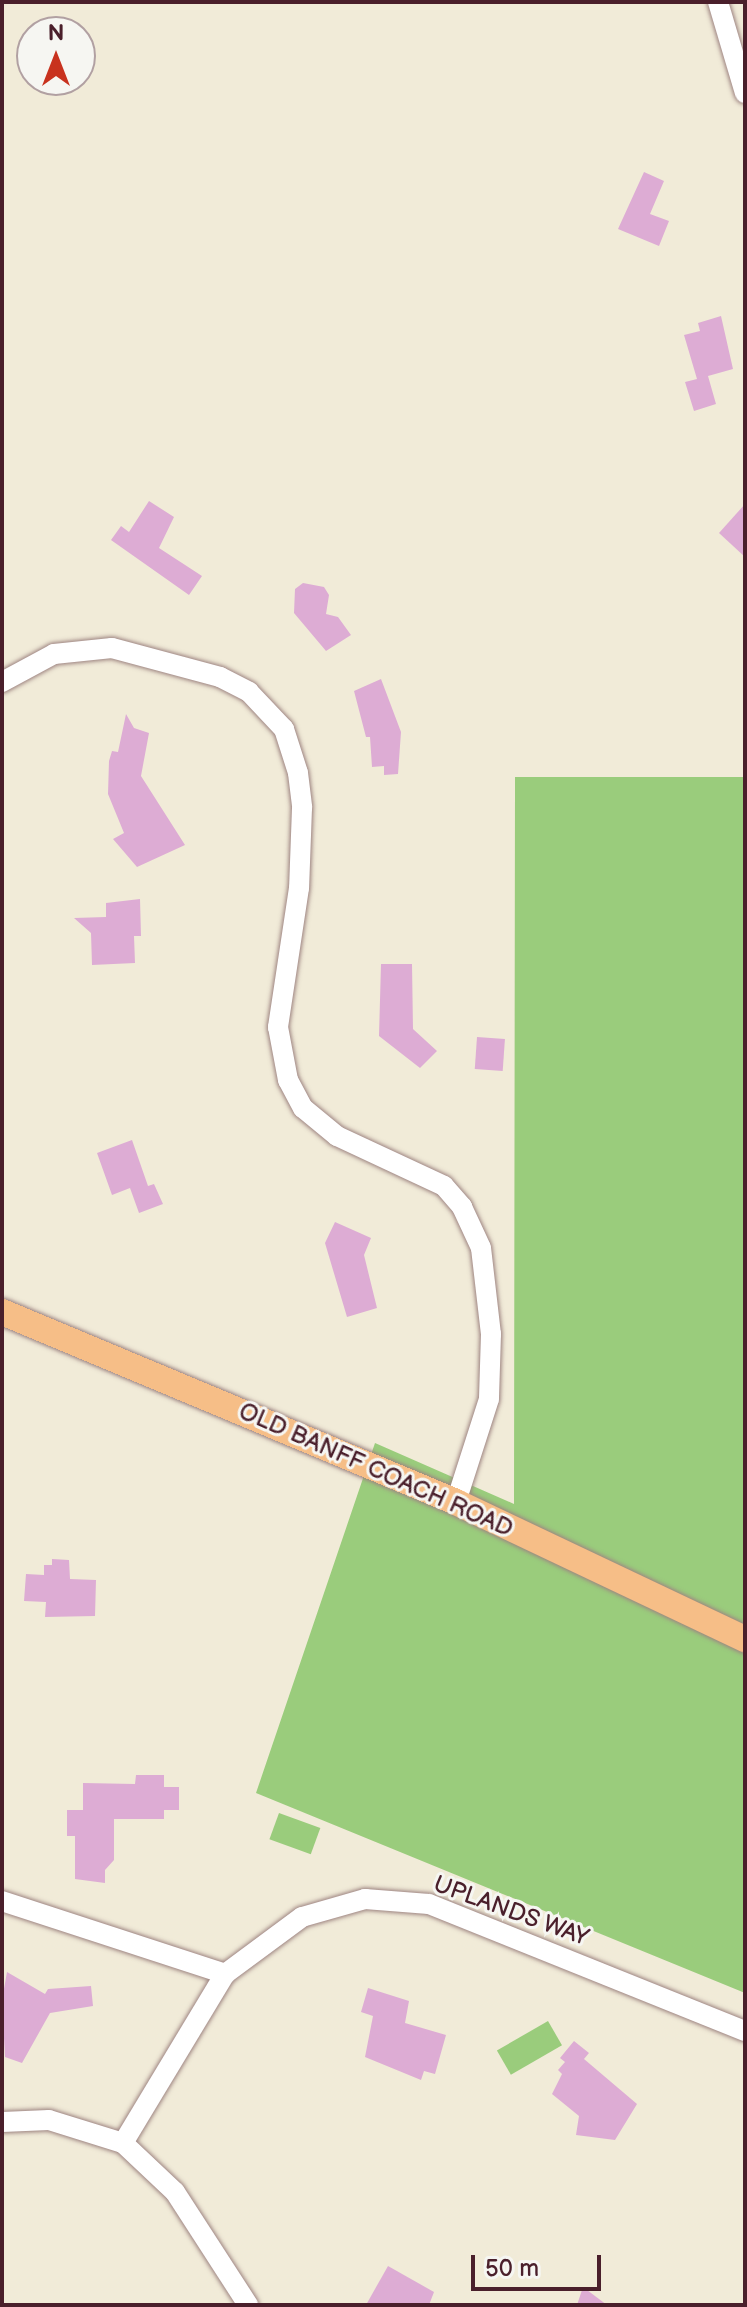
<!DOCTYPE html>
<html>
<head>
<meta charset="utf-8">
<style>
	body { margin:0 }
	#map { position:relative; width:747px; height:2307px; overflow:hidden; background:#f1ebd8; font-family:"Balsamiq Sans",sans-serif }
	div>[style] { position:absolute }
	.green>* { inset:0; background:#9acc7c; transform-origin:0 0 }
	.building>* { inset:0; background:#ddacd4; transform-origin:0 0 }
	.roads { filter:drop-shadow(0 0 2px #9e8582) drop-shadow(0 0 2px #9e8582) }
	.minor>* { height:20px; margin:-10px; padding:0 10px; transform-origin:10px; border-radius:10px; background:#fff }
	.major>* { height:26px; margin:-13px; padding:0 13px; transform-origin:13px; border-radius:13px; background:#f6be87 }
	span { translate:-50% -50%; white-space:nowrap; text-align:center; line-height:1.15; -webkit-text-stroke:6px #f6f6f2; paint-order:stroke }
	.street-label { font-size:24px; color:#4a1f2b }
	.frame { position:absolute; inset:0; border:4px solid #4a1f2b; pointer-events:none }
	.north { position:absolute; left:16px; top:16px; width:80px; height:80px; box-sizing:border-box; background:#f6f6f2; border:2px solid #b1a0a2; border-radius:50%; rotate:0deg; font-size:22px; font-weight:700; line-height:32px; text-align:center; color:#4a1f2b }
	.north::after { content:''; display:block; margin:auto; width:28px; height:36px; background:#c8321e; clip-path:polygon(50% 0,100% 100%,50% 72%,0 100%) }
	.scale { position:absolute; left:471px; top:2255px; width:130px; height:36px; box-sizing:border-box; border:4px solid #4a1f2b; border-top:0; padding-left:10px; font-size:24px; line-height:28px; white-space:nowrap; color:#4a1f2b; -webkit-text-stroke:6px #f6f6f2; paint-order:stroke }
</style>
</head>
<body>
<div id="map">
	<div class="green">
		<div style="clip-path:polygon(515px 777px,745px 777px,745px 1993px,256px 1793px,375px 1443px,514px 1504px)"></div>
		<div style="left:279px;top:1813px;width:44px;height:28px;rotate:20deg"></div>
		<div style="left:548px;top:2021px;width:28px;height:59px;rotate:60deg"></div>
	</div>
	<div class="building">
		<div style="clip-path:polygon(644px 172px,664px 181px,650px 214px,669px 221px,659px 246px,618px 229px)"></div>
		<div style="clip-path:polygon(721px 316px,733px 369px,708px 376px,716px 404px,694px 411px,685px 382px,697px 379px,684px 335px,700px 331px,698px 323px)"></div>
		<div style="clip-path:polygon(149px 501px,174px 517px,159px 548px,202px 576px,189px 595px,111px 540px,121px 526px,129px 532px)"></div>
		<div style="clip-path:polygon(745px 504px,745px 557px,719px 533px)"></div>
		<div style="clip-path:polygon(303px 583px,324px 587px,329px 595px,326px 614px,338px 617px,351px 635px,326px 651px,294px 613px,295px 589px)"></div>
		<div style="clip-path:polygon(381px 679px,401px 732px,398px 774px,384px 775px,384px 766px,372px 767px,370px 737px,366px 737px,354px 691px)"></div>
		<div style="clip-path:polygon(126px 714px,134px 728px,149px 733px,141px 776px,185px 845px,137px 867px,113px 839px,124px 833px,108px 794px,109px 761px,112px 751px,118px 752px)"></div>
		<div style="clip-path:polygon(140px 899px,141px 936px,134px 936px,135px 963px,92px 965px,91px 933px,74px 918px,106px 917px,106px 903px)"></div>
		<div style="clip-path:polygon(381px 964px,412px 964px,413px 1029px,437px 1051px,420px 1068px,379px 1036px)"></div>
		<div style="left:477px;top:1037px;width:28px;height:32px;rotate:4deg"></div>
		<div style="clip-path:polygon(132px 1140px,148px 1186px,154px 1184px,163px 1204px,139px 1213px,130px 1188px,112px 1195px,97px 1153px)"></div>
		<div style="clip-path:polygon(335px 1222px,371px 1238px,364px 1255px,377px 1308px,347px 1317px,325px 1243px)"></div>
		<div style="clip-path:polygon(52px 1559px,69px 1560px,70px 1579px,96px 1580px,95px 1616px,45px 1617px,46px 1602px,24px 1601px,26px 1574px,44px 1575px,44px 1565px,52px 1565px)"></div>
		<div style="clip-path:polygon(136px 1775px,164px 1775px,164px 1787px,179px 1787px,179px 1810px,164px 1810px,164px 1819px,114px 1819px,114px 1860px,105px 1870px,105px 1883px,75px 1879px,75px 1836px,67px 1836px,67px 1810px,83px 1810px,83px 1783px,135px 1784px)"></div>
		<div style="clip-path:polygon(7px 1972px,45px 1994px,48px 1989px,91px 1986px,93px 2006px,50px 2013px,22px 2063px,5px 2057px,2px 2000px)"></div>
		<div style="clip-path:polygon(368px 1988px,409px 2001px,405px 2023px,446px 2035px,435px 2074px,424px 2071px,421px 2080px,365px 2057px,373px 2016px,361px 2012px)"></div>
		<div style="clip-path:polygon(574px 2041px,589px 2053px,584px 2059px,637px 2104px,615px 2140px,576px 2135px,579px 2116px,552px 2094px,562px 2074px,558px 2070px,565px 2062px,560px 2058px)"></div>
		<div style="clip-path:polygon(388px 2266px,434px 2292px,429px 2305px,366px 2305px)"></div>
		<div style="clip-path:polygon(583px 2287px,607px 2305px,577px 2305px)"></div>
	</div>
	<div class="roads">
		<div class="minor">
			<div style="left:718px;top:2px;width:95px;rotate:73.5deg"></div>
			<div style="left:2px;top:682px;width:59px;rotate:-28.3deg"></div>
			<div style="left:54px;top:654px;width:58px;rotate:-5.9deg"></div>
			<div style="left:112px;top:648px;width:112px;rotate:15deg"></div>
			<div style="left:220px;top:677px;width:33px;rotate:27deg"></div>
			<div style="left:249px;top:692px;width:51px;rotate:46.6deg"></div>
			<div style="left:284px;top:729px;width:46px;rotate:72.3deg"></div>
			<div style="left:298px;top:773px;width:35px;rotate:83deg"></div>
			<div style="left:302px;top:808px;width:80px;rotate:92.1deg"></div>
			<div style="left:299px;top:888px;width:141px;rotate:98.6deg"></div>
			<div style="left:278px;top:1027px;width:54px;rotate:79.3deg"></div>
			<div style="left:288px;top:1080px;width:32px;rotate:62deg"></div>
			<div style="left:303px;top:1108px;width:44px;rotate:39.5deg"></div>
			<div style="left:337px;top:1136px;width:118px;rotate:25deg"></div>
			<div style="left:444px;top:1186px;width:28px;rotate:49deg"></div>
			<div style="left:462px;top:1207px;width:45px;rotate:65.1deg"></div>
			<div style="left:481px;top:1248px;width:87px;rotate:83.4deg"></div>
			<div style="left:491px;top:1334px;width:65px;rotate:91.8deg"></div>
			<div style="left:489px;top:1399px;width:108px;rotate:107.8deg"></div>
			<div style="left:2px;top:1901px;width:235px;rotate:18.1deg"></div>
			<div style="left:2px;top:2122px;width:47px;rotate:-2.4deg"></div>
			<div style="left:49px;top:2120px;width:77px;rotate:17.3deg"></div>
			<div style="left:123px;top:2143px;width:71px;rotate:43.3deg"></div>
			<div style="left:175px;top:2192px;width:135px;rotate:57.1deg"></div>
			<div style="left:123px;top:2143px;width:197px;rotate:-58.9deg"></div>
			<div style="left:225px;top:1974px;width:96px;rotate:-36.5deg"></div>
			<div style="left:302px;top:1917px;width:66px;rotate:-15.9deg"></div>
			<div style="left:365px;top:1899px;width:64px;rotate:4.5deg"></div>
			<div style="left:429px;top:1904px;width:341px;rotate:21.9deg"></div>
		</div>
		<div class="major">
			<div style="left:2px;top:1312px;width:492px;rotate:22.7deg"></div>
			<div style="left:456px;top:1502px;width:320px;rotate:25.4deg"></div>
		</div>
	</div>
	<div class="street-label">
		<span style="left:376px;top:1470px;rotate:24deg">OLD BANFF COACH ROAD</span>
		<span style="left:511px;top:1911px;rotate:20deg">UPLANDS WAY</span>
	</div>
	<div class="frame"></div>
	<div class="north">N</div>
	<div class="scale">50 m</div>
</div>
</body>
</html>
